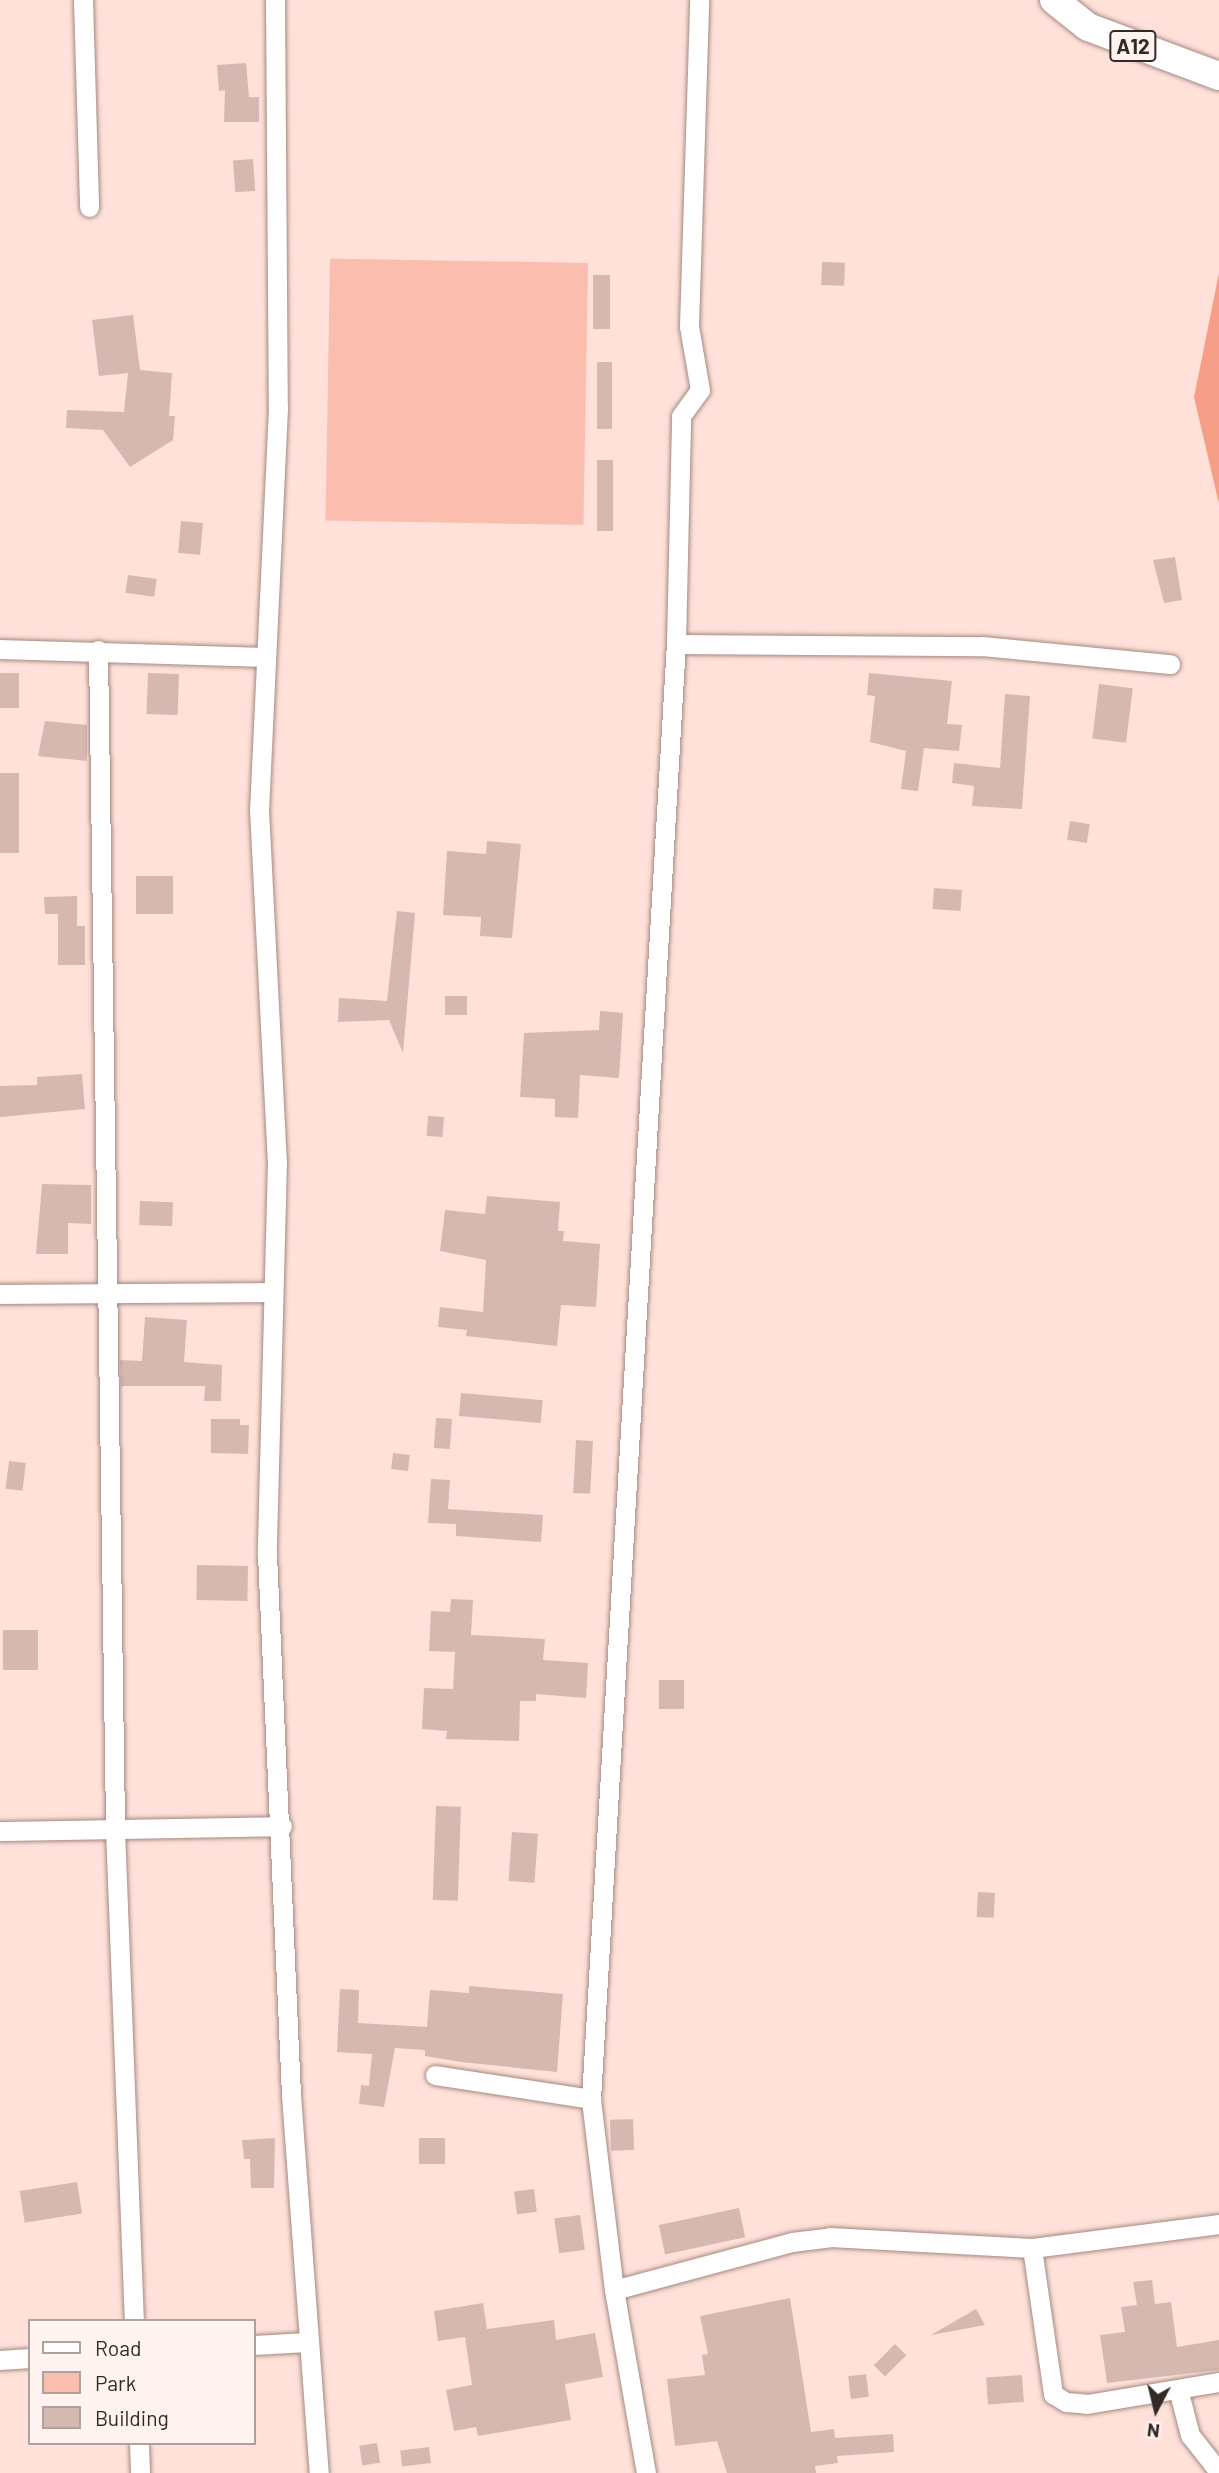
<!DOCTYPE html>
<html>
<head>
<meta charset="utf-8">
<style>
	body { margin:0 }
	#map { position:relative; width:1219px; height:2473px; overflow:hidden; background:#ffe1d9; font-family:Barlow,sans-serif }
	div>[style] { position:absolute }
	.green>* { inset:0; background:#fbbeae; transform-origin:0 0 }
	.water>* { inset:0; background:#f59e88 }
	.building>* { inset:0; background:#d5b8b0; transform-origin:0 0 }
	.roads { filter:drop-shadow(0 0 2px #a48981) drop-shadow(0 0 2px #a48981) }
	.minor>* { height:19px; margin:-9.5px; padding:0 9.5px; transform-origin:9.5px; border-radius:9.5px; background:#fff }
	.highway>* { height:28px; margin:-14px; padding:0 14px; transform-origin:14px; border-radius:14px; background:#fff }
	span { translate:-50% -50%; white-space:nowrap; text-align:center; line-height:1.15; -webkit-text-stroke:6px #fff2ef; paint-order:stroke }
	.shield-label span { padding:2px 5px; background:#fff2ef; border:2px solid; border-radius:5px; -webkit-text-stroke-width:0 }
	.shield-label { font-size:21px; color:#342926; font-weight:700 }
	.legend { position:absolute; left:28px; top:2319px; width:228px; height:126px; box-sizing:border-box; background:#fff2ef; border:2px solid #aea29f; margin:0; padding:9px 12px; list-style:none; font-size:21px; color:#342926 }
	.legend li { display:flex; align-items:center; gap:14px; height:35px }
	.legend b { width:35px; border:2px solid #aea29f }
	.north { position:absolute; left:1121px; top:2375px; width:70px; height:70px; -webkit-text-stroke:5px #fff2ef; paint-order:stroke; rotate:187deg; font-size:19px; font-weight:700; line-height:28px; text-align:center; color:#342926 }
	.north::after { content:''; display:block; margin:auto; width:24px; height:32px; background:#342926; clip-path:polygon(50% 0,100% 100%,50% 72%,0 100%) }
</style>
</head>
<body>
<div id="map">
	<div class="green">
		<div style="left:588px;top:263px;width:262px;height:258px;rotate:91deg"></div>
	</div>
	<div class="water">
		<div style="clip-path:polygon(1219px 273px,1219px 504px,1194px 397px)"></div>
	</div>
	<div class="building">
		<div style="clip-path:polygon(246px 63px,249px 97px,259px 97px,259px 122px,224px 122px,225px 90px,219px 91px,217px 65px)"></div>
		<div style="left:253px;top:159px;width:32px;height:20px;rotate:86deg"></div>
		<div style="left:822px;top:262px;width:23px;height:23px;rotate:2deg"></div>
		<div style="left:593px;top:275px;width:17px;height:54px"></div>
		<div style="clip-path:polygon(133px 315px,140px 370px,172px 373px,169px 416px,175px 416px,173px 440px,130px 467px,103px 430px,66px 428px,67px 410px,124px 412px,128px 373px,99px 376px,92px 320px)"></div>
		<div style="left:597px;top:362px;width:15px;height:67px"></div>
		<div style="left:597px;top:460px;width:16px;height:71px"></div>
		<div style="left:181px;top:521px;width:22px;height:32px;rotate:5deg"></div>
		<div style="clip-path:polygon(1175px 557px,1182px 600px,1164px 603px,1153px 560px)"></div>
		<div style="left:128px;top:575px;width:29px;height:18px;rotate:8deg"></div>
		<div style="left:0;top:673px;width:19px;height:35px"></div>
		<div style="left:148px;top:673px;width:31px;height:41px;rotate:2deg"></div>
		<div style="clip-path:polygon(869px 673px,952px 681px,947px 724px,962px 725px,959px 751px,924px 748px,918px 791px,901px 789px,906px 751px,870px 742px,875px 696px,867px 695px)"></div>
		<div style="left:1099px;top:684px;width:34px;height:55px;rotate:7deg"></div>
		<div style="clip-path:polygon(1005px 694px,1030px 696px,1022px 809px,972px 806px,974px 786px,952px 783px,954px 763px,1000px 768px)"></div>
		<div style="clip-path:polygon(45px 721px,87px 725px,87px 761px,38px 756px)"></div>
		<div style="left:0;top:773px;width:19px;height:80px"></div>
		<div style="left:1070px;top:821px;width:20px;height:19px;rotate:9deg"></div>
		<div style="clip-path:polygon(487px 841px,521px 844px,512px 938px,480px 936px,481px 917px,443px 915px,447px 851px,486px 854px)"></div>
		<div style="left:136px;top:876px;width:37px;height:38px"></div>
		<div style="left:934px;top:888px;width:28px;height:21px;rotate:4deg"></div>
		<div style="clip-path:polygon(77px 896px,77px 926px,85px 926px,85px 965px,58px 965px,58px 914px,45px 914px,44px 897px)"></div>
		<div style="clip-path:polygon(397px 911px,415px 913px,403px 1053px,389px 1020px,338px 1022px,339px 998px,387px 1001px)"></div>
		<div style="left:467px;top:996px;width:19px;height:22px;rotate:90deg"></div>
		<div style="clip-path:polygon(600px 1011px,623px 1013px,619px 1078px,580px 1075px,578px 1118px,555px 1117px,555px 1099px,520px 1097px,524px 1033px,599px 1030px)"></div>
		<div style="clip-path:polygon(82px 1074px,85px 1109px,0 1117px,0 1086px,37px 1085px,37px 1077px)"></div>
		<div style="left:428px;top:1116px;width:16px;height:20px;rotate:4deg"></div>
		<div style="clip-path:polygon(42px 1184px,91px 1185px,91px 1224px,68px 1223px,68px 1254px,36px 1254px)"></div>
		<div style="clip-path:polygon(487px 1196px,560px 1202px,558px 1231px,564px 1231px,563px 1241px,600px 1244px,596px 1307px,561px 1305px,557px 1346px,466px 1336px,467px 1330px,438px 1327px,440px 1307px,483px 1312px,486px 1260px,440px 1251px,445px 1210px,485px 1214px)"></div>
		<div style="left:140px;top:1201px;width:33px;height:24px;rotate:2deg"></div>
		<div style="clip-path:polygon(145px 1317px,187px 1320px,184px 1362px,222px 1365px,221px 1401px,204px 1401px,205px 1386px,121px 1386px,120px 1360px,142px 1361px)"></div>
		<div style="left:461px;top:1393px;width:82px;height:23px;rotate:5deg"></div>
		<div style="left:436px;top:1418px;width:16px;height:30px;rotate:4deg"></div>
		<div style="clip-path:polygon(211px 1419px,240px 1419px,240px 1425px,249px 1425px,248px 1454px,211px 1453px)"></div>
		<div style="left:576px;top:1440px;width:17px;height:53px;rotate:3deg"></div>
		<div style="left:393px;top:1453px;width:17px;height:16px;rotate:7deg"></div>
		<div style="left:9px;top:1461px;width:17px;height:28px;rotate:7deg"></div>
		<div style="clip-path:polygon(431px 1479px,450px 1480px,448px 1509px,543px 1515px,541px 1542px,456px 1536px,456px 1524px,428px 1523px)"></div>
		<div style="left:197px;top:1565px;width:51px;height:35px;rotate:1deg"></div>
		<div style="clip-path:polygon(451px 1599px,473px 1600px,471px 1635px,545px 1639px,543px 1660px,588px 1663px,586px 1698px,536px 1694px,536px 1701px,520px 1701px,519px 1741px,446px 1739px,447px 1731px,422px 1729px,424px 1688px,453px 1689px,455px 1652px,429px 1651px,431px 1611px,450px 1612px)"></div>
		<div style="left:3px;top:1630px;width:35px;height:40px"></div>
		<div style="left:659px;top:1680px;width:25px;height:29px"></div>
		<div style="left:436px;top:1806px;width:25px;height:94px;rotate:2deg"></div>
		<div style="left:512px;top:1832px;width:26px;height:49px;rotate:4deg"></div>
		<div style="left:978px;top:1892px;width:17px;height:25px;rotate:3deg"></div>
		<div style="clip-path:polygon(469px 1986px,563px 1994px,557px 2072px,461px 2062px,425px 2056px,425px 2050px,395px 2048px,384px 2107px,359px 2104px,361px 2085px,369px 2086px,372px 2054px,337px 2052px,340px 1989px,359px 1990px,358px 2023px,427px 2027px,430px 1990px,469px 1993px)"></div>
		<div style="left:633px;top:2119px;width:31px;height:23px;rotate:88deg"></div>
		<div style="clip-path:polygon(275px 2138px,274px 2188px,251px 2188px,250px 2159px,244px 2159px,242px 2140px)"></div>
		<div style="left:419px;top:2138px;width:26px;height:26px"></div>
		<div style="left:77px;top:2182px;width:32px;height:58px;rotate:81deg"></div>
		<div style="left:534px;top:2189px;width:23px;height:20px;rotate:83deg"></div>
		<div style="left:739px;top:2208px;width:30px;height:82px;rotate:78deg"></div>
		<div style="left:580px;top:2215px;width:35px;height:26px;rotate:82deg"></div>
		<div style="clip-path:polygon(1152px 2280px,1155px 2304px,1171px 2302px,1177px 2347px,1219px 2340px,1219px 2370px,1107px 2383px,1100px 2335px,1125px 2332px,1121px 2307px,1137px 2305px,1133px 2282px)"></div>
		<div style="clip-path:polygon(790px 2298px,811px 2432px,834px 2429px,835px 2438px,893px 2434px,894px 2452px,837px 2456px,838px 2463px,815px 2466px,816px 2473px,727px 2473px,717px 2441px,675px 2446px,667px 2379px,705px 2375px,702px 2355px,708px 2354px,700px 2316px)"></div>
		<div style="clip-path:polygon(483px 2303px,487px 2329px,554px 2320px,556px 2340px,595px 2333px,603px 2377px,565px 2384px,571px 2420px,478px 2436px,476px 2427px,454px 2431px,446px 2390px,472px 2385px,465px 2337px,438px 2341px,434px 2311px)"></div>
		<div style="clip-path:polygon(976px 2309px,985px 2325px,931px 2335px)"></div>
		<div style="left:895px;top:2344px;width:16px;height:30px;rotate:45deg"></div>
		<div style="left:866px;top:2374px;width:23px;height:18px;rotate:83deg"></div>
		<div style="left:1022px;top:2375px;width:27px;height:36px;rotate:86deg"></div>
		<div style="left:377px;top:2443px;width:20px;height:18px;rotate:81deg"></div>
		<div style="left:429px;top:2447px;width:16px;height:29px;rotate:83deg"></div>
	</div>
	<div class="roads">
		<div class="minor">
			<div style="left:83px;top:0;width:207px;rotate:88.3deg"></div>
			<div style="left:275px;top:0;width:408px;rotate:89.6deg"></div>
			<div style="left:278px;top:408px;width:401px;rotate:92.7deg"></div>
			<div style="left:259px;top:809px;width:352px;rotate:87.1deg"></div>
			<div style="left:277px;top:1161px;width:393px;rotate:91.5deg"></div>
			<div style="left:267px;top:1554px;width:542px;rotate:87.46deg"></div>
			<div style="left:291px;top:2095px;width:379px;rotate:85.8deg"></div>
			<div style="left:676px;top:644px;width:306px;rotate:0.4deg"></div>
			<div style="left:982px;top:646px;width:189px;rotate:5.5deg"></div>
			<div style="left:0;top:649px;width:265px;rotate:1.7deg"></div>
			<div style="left:98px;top:650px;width:1179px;rotate:89.17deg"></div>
			<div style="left:115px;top:1829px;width:492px;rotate:87.8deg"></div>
			<div style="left:0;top:1294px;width:271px;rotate:-0.4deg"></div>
			<div style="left:0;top:1831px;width:282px;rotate:-1deg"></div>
			<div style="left:435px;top:2075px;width:158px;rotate:8.7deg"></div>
			<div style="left:1032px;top:2248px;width:148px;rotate:81.8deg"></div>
			<div style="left:1053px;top:2394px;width:15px;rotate:32deg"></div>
			<div style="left:1066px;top:2402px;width:21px;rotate:5deg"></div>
			<div style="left:1087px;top:2404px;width:134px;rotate:-9.5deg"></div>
			<div style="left:614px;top:2290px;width:184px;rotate:-15.1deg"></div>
			<div style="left:792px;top:2242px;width:38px;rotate:-7deg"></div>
			<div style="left:830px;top:2237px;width:202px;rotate:3.1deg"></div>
			<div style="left:1032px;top:2248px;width:189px;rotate:-7.3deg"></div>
			<div style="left:254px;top:2345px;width:53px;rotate:-3.2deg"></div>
			<div style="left:0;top:2360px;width:30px;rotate:-4deg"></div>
			<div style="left:1178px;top:2389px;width:48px;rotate:75.4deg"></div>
			<div style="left:1190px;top:2435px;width:47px;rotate:51.9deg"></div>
			<div style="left:139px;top:2443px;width:30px;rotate:88deg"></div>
			<div style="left:646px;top:2473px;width:186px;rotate:-99.9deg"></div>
			<div style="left:614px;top:2290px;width:192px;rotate:-96.9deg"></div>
			<div style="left:591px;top:2099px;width:1457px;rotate:-86.66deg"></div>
			<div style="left:676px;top:644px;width:228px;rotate:-88.7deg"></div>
			<div style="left:681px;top:416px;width:32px;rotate:-54deg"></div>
			<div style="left:700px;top:390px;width:65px;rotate:-99.8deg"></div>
			<div style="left:689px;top:326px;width:326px;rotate:-88.2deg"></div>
		</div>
		<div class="highway">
			<div style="left:1054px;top:0;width:43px;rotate:38.5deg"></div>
			<div style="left:1088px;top:27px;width:140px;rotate:20.5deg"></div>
		</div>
	</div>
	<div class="shield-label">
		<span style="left:1133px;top:46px">A12</span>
	</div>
	<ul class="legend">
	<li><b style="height:9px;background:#fff"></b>Road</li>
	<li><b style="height:19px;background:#fbbeae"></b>Park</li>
	<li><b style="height:19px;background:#d5b8b0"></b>Building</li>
	</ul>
	<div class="north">N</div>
</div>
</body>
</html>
